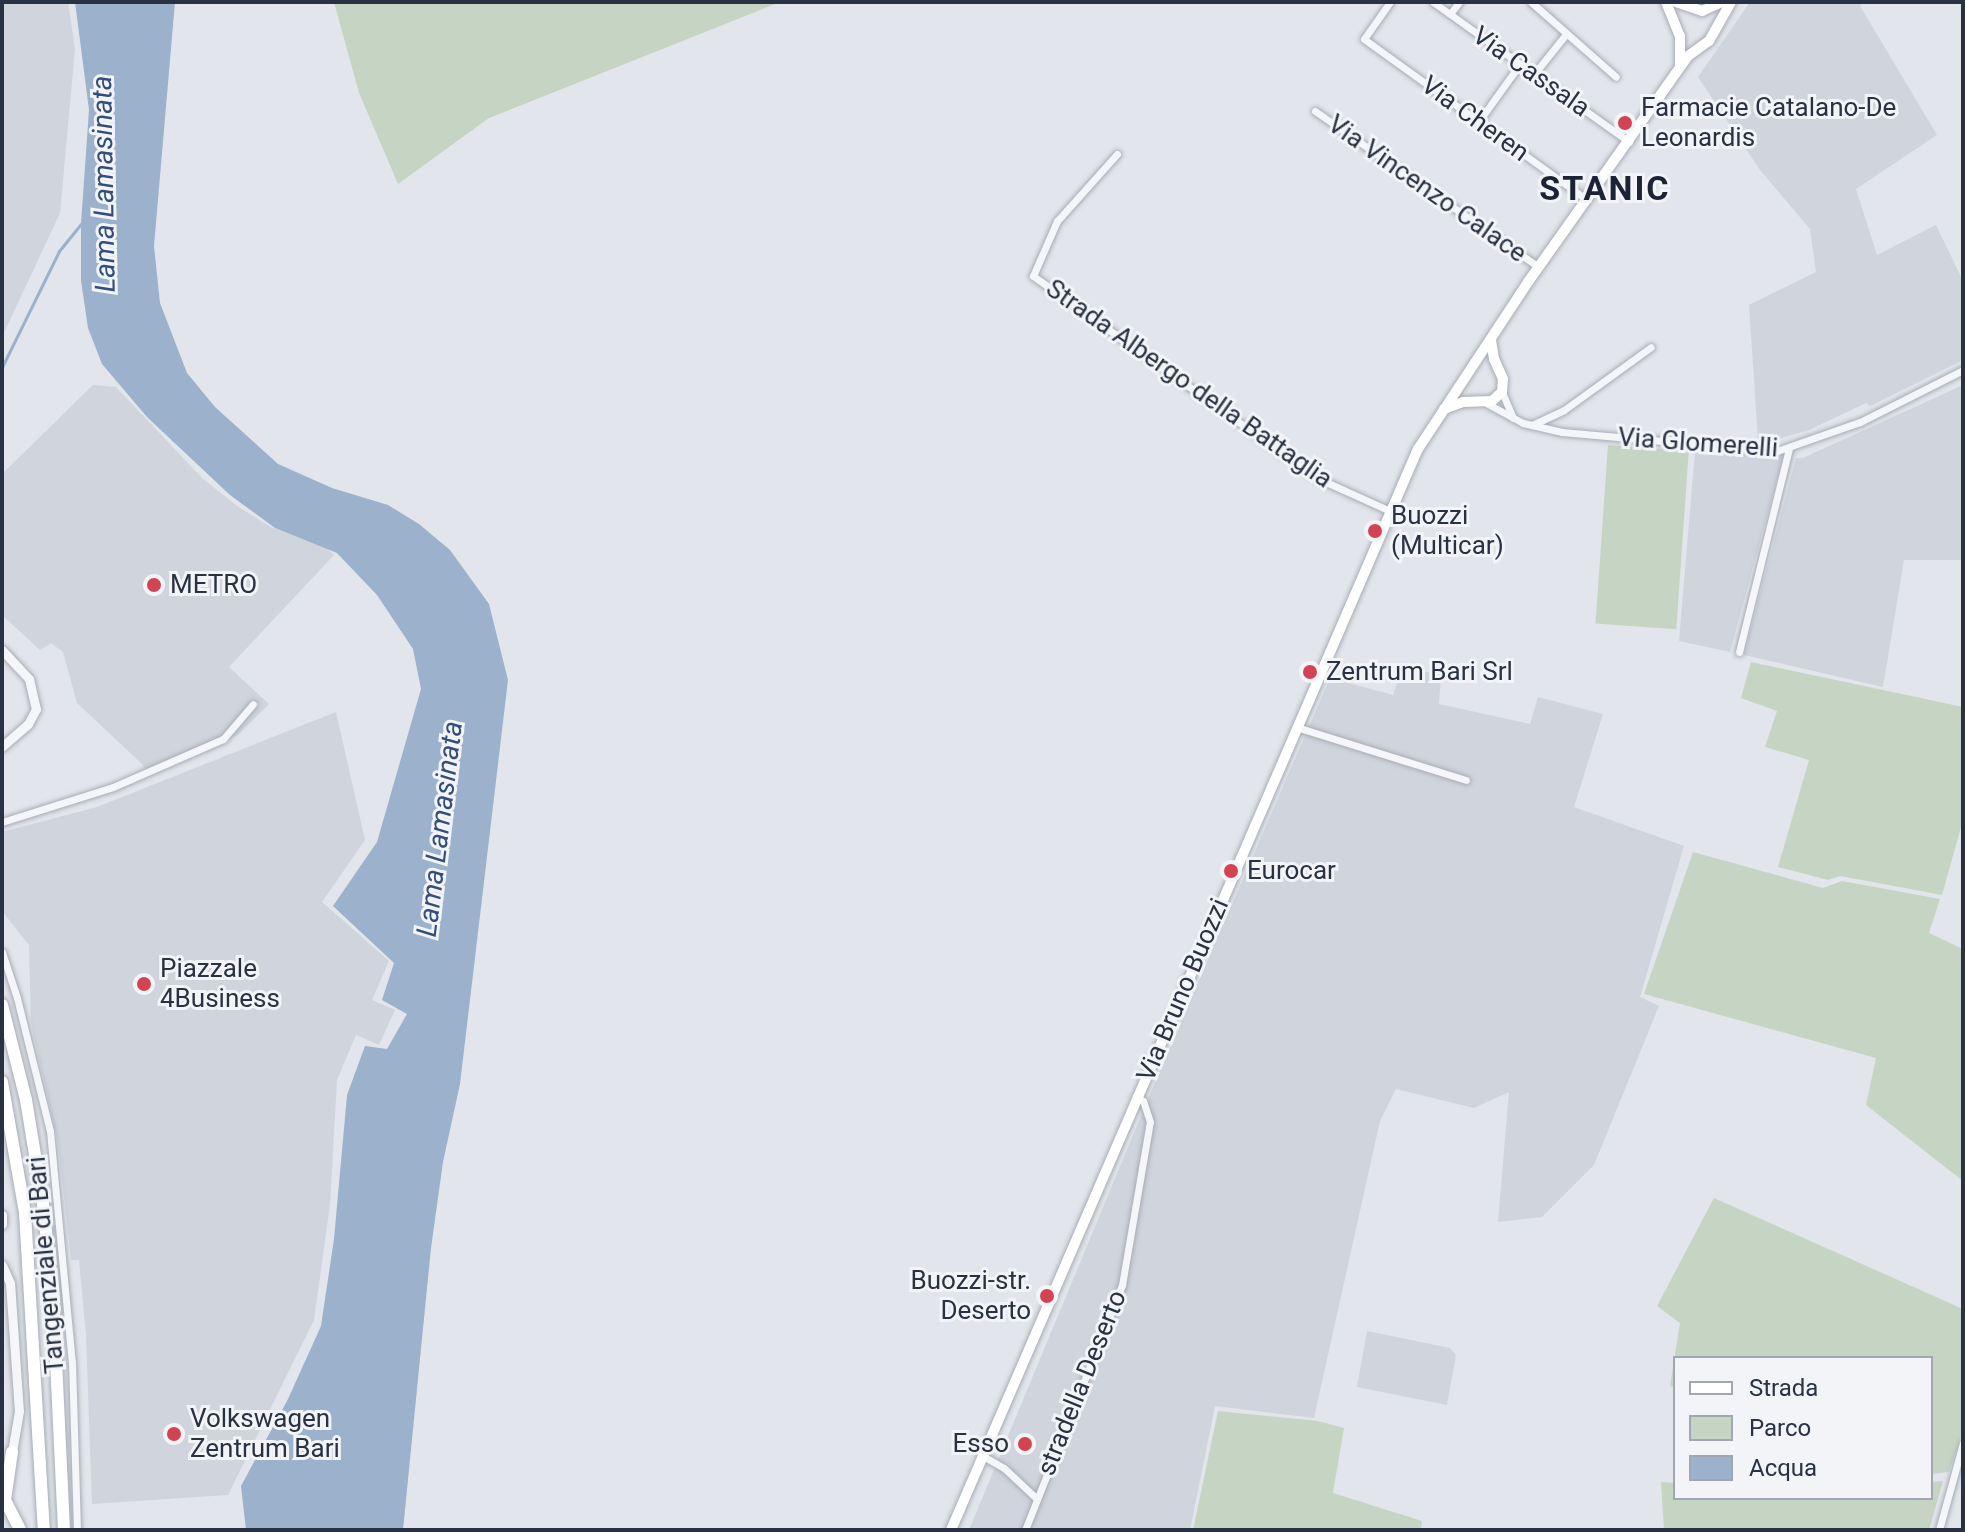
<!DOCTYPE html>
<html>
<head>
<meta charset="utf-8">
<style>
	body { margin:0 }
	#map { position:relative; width:1965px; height:1532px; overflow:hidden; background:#e2e5eb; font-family:Roboto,sans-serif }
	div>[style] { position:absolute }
	.built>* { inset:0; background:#d0d4dd }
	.green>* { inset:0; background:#c6d5c3; transform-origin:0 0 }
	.water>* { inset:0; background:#9cb1cc }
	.stream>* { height:3px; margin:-1.5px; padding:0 1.5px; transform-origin:1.5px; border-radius:1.5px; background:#9cb1cc }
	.roads { filter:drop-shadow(0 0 2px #a7acb5) drop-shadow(0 0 2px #a7acb5) }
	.minor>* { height:7px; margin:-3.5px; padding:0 3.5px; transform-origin:3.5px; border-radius:3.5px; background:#f5f6f9 }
	.tertiary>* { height:9px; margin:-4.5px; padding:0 4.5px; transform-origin:4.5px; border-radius:4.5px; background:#f5f6f9 }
	.secondary>* { height:10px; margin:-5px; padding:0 5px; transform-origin:5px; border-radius:5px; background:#fff }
	.trunk>* { height:12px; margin:-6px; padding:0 6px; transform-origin:6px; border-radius:6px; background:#fff }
	.dots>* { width:22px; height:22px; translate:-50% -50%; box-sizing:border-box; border:4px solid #f2f4f8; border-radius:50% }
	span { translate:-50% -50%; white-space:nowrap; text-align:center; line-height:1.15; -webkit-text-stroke:6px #f2f4f8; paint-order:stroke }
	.street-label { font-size:26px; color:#293243 }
	.poi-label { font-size:26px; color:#293243 }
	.left { translate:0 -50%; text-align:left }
	.right { translate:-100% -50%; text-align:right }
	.water-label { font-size:28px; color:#324e79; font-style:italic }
	.district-label { font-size:34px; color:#1b2334; font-weight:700; letter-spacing:2px }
	.frame { position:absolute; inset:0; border:4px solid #293243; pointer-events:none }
	.legend { position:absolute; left:1673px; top:1356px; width:260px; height:144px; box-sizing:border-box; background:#f2f4f8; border:2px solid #a2a6b0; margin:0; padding:10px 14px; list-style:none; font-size:24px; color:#293243 }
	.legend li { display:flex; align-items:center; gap:16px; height:40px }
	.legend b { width:40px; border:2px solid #a2a6b0 }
</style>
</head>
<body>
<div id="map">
	<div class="built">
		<div style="clip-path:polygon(2px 2px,68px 2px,75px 49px,60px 213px,2px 337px)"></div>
		<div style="clip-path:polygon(1750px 2px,1864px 2px,1860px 6px,1937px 135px,1856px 189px,1877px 255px,1936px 225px,1963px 281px,1963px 360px,1870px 406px,1866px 403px,1809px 430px,1778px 439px,1758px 440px,1749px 305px,1816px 272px,1810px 229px,1760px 170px,1698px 77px)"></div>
		<div style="clip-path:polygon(93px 385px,116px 387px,203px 479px,237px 506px,271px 527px,326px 548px,334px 555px,229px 667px,269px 704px,238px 735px,149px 775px,142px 764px,77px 703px,63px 652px,51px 643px,40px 650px,2px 615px,2px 474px)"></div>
		<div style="clip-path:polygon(1963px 385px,1963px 560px,1904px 560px,1883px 687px,1744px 655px,1796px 458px,1803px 458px)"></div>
		<div style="clip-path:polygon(1695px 452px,1783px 457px,1730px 652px,1679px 641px)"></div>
		<div style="clip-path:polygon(1403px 667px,1441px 675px,1439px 704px,1530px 724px,1538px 697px,1603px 714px,1574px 807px,1684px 846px,1640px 997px,1659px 1006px,1594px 1165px,1542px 1217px,1498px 1222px,1509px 1092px,1474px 1108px,1396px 1089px,1380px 1121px,1314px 1418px,1215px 1406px,1190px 1530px,969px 1530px,1153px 1087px,1330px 678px,1393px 695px)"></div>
		<div style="clip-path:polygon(336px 712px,365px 840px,322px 902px,389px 961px,372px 1000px,395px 1010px,379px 1045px,356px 1035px,337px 1080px,330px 1205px,314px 1320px,228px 1495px,92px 1504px,86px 1335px,79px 1260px,71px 1260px,58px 1143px,31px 1024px,29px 945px,2px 911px,2px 832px,97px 807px)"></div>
		<div style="clip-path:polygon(1367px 1331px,1450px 1348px,1456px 1355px,1447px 1405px,1357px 1387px)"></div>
	</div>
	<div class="green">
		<div style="clip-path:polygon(334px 2px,780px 2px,489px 118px,398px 184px,359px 93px)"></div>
		<div style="left:1608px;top:445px;width:81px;height:179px;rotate:4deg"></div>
		<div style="clip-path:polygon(1751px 662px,1963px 707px,1963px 820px,1942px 895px,1840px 876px,1828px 880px,1778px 867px,1809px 760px,1765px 747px,1777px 711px,1741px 698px)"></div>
		<div style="clip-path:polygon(1693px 852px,1823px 888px,1842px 881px,1940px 899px,1929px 933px,1963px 949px,1963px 1181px,1866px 1105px,1876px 1058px,1644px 994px)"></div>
		<div style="clip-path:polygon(1714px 1198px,1963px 1309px,1963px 1430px,1949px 1472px,1931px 1474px,1931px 1358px,1675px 1358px,1675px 1387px,1670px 1386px,1680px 1323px,1657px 1306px)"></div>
		<div style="clip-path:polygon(1218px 1411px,1318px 1421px,1344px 1428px,1333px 1493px,1422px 1521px,1421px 1530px,1193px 1530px)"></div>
		<div style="clip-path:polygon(1943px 1481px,1929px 1530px,1664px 1530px,1661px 1482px,1675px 1483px,1675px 1498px,1931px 1498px,1931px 1482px)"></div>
	</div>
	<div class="water">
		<div style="clip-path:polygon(75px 2px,175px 2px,154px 246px,160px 303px,187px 373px,215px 407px,278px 464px,332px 488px,388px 505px,419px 524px,450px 550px,489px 604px,508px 680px,460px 1084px,443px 1162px,431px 1248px,403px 1530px,246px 1530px,241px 1486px,288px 1399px,321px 1326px,334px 1239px,347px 1095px,365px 1046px,387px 1049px,407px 1014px,382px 1000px,394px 963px,333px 906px,377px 842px,421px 689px,413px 649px,377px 595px,337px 553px,275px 528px,230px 495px,147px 417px,102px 364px,88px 328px,81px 281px,81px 223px,89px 110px)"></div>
	</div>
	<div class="stream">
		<div style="left:2px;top:367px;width:129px;rotate:-63.8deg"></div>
		<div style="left:59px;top:251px;width:35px;rotate:-51deg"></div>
	</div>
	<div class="roads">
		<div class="minor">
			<div style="left:1390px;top:2px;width:45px;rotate:125.1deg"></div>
			<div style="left:1364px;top:39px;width:274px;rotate:35.8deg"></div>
			<div style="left:1433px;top:2px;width:241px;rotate:35.5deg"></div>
			<div style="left:1531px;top:2px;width:113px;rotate:41.4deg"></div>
			<div style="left:1450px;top:14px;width:15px;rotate:-53deg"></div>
			<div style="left:1534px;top:74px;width:51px;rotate:-51.3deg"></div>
			<div style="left:1315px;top:111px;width:273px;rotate:34.9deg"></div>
			<div style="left:1479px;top:121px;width:70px;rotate:-54.3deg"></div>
			<div style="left:1117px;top:154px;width:90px;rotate:131.8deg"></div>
			<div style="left:1057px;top:221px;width:60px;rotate:113.6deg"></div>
			<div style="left:1033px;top:276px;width:349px;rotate:35.4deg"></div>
			<div style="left:1317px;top:478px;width:80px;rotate:24.3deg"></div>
			<div style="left:1502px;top:392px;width:28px;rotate:67deg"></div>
			<div style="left:1486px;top:403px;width:42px;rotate:28.4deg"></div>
			<div style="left:1523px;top:423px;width:40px;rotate:13deg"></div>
			<div style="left:1562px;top:432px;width:216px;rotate:5.1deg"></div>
			<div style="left:1777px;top:451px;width:88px;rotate:-19.3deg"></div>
			<div style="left:1860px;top:422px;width:115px;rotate:-26.8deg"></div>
			<div style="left:1532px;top:425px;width:35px;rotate:-25deg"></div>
			<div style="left:1564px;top:410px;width:107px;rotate:-35.9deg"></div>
			<div style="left:1739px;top:652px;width:209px;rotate:-76.2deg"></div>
			<div style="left:1296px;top:727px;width:178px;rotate:17.3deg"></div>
			<div style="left:2px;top:822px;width:116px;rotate:-17.5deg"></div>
			<div style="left:113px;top:787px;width:120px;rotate:-23.6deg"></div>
			<div style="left:223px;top:739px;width:46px;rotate:-49.4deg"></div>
			<div style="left:2px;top:952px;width:48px;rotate:71.9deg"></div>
			<div style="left:17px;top:998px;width:137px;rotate:76.1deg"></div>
			<div style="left:50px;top:1131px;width:232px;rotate:84.6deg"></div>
			<div style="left:72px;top:1362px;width:168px;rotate:88.3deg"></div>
			<div style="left:983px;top:1456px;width:24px;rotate:30deg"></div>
			<div style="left:1004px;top:1468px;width:45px;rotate:43.2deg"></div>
			<div style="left:1025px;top:1530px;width:264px;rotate:-68.4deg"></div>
			<div style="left:1122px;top:1285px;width:165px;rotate:-80.3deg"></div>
			<div style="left:1150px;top:1122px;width:22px;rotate:-108deg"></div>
			<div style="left:1143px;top:1101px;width:9px;rotate:-144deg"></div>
			<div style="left:1939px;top:1530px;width:90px;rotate:-74.6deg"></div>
		</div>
		<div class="tertiary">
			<div style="left:2px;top:650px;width:40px;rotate:47deg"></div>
			<div style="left:29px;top:679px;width:31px;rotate:77deg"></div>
			<div style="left:36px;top:709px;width:17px;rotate:118deg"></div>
			<div style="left:28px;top:724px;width:35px;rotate:139deg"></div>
			<div style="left:2px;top:1215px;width:9px;rotate:90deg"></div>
			<div style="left:2px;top:1265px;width:20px;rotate:66deg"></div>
			<div style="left:10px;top:1283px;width:128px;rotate:86deg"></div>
			<div style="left:19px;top:1411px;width:42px;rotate:99.7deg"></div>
		</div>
		<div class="secondary">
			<div style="left:1666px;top:2px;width:37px;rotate:68deg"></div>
			<div style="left:1680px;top:36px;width:29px;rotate:90deg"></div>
			<div style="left:1676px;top:2px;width:28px;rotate:19deg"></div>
			<div style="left:1702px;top:11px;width:22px;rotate:-24deg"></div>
			<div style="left:1444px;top:409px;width:20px;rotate:-20deg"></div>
			<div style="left:1463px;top:402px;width:29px;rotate:-2deg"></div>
			<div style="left:1492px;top:401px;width:13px;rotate:-42deg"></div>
			<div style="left:1502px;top:392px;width:13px;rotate:-86deg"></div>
			<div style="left:1503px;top:379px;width:22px;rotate:-114deg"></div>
			<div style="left:1494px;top:359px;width:20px;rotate:-99deg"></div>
			<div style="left:951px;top:1530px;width:1178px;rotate:-66.64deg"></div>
			<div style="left:1418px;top:449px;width:200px;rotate:-56.6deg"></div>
			<div style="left:1528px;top:282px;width:277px;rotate:-54.7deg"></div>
			<div style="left:1688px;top:56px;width:26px;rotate:-36deg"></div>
			<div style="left:1709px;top:41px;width:45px;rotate:-60.6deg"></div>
		</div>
		<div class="trunk">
			<div style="left:2px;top:1005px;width:98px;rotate:75.8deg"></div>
			<div style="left:26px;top:1100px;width:105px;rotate:80.7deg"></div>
			<div style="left:43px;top:1204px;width:94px;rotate:83.9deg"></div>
			<div style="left:53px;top:1297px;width:233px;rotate:87.3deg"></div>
			<div style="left:2px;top:1082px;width:133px;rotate:80deg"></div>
			<div style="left:25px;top:1213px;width:318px;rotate:86.6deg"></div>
			<div style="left:12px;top:1452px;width:49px;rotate:98.3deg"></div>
			<div style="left:5px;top:1500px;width:34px;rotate:63deg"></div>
		</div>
	</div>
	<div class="dots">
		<div style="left:1625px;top:123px;background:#d34453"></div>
		<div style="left:1375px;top:531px;background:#d34453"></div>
		<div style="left:154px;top:585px;background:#d34453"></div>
		<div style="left:1310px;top:672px;background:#d34453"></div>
		<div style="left:1231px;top:871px;background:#d34453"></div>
		<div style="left:144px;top:984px;background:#d34453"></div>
		<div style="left:1047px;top:1296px;background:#d34453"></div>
		<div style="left:174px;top:1434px;background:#d34453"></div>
		<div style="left:1025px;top:1444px;background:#d34453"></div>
	</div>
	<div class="street-label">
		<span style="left:1531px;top:72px;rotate:35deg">Via Cassala</span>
		<span style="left:1475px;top:119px;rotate:36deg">Via Cheren</span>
		<span style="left:1427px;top:189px;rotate:35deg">Via Vincenzo Calace</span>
		<span style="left:1189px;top:384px;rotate:35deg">Strada Albergo della Battaglia</span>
		<span style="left:1698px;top:443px;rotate:4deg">Via Glomerelli</span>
		<span style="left:1183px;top:990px;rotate:-67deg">Via Bruno Buozzi</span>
		<span style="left:46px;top:1265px;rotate:-95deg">Tangenziale di Bari</span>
		<span style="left:1082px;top:1383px;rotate:-68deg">stradella Deserto</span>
	</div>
	<div class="poi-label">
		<span class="left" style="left:1641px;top:123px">Farmacie Catalano-De<br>Leonardis</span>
		<span class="left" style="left:1391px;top:531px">Buozzi<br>(Multicar)</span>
		<span class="left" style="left:170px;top:585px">METRO</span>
		<span class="left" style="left:1326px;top:672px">Zentrum Bari Srl</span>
		<span class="left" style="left:1247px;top:871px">Eurocar</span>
		<span class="left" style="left:160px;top:984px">Piazzale<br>4Business</span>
		<span class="right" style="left:1031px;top:1296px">Buozzi-str.<br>Deserto</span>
		<span class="left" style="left:190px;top:1434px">Volkswagen<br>Zentrum Bari</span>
		<span class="right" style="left:1009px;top:1444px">Esso</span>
	</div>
	<div class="water-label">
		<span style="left:104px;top:184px;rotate:-91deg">Lama Lamasinata</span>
		<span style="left:440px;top:829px;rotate:-83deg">Lama Lamasinata</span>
	</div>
	<div class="district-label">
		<span style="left:1605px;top:189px">STANIC</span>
	</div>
	<div class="frame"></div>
	<ul class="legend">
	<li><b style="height:10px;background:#fff"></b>Strada</li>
	<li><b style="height:22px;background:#c6d5c3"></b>Parco</li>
	<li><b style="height:22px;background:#9cb1cc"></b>Acqua</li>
	</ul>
</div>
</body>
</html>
